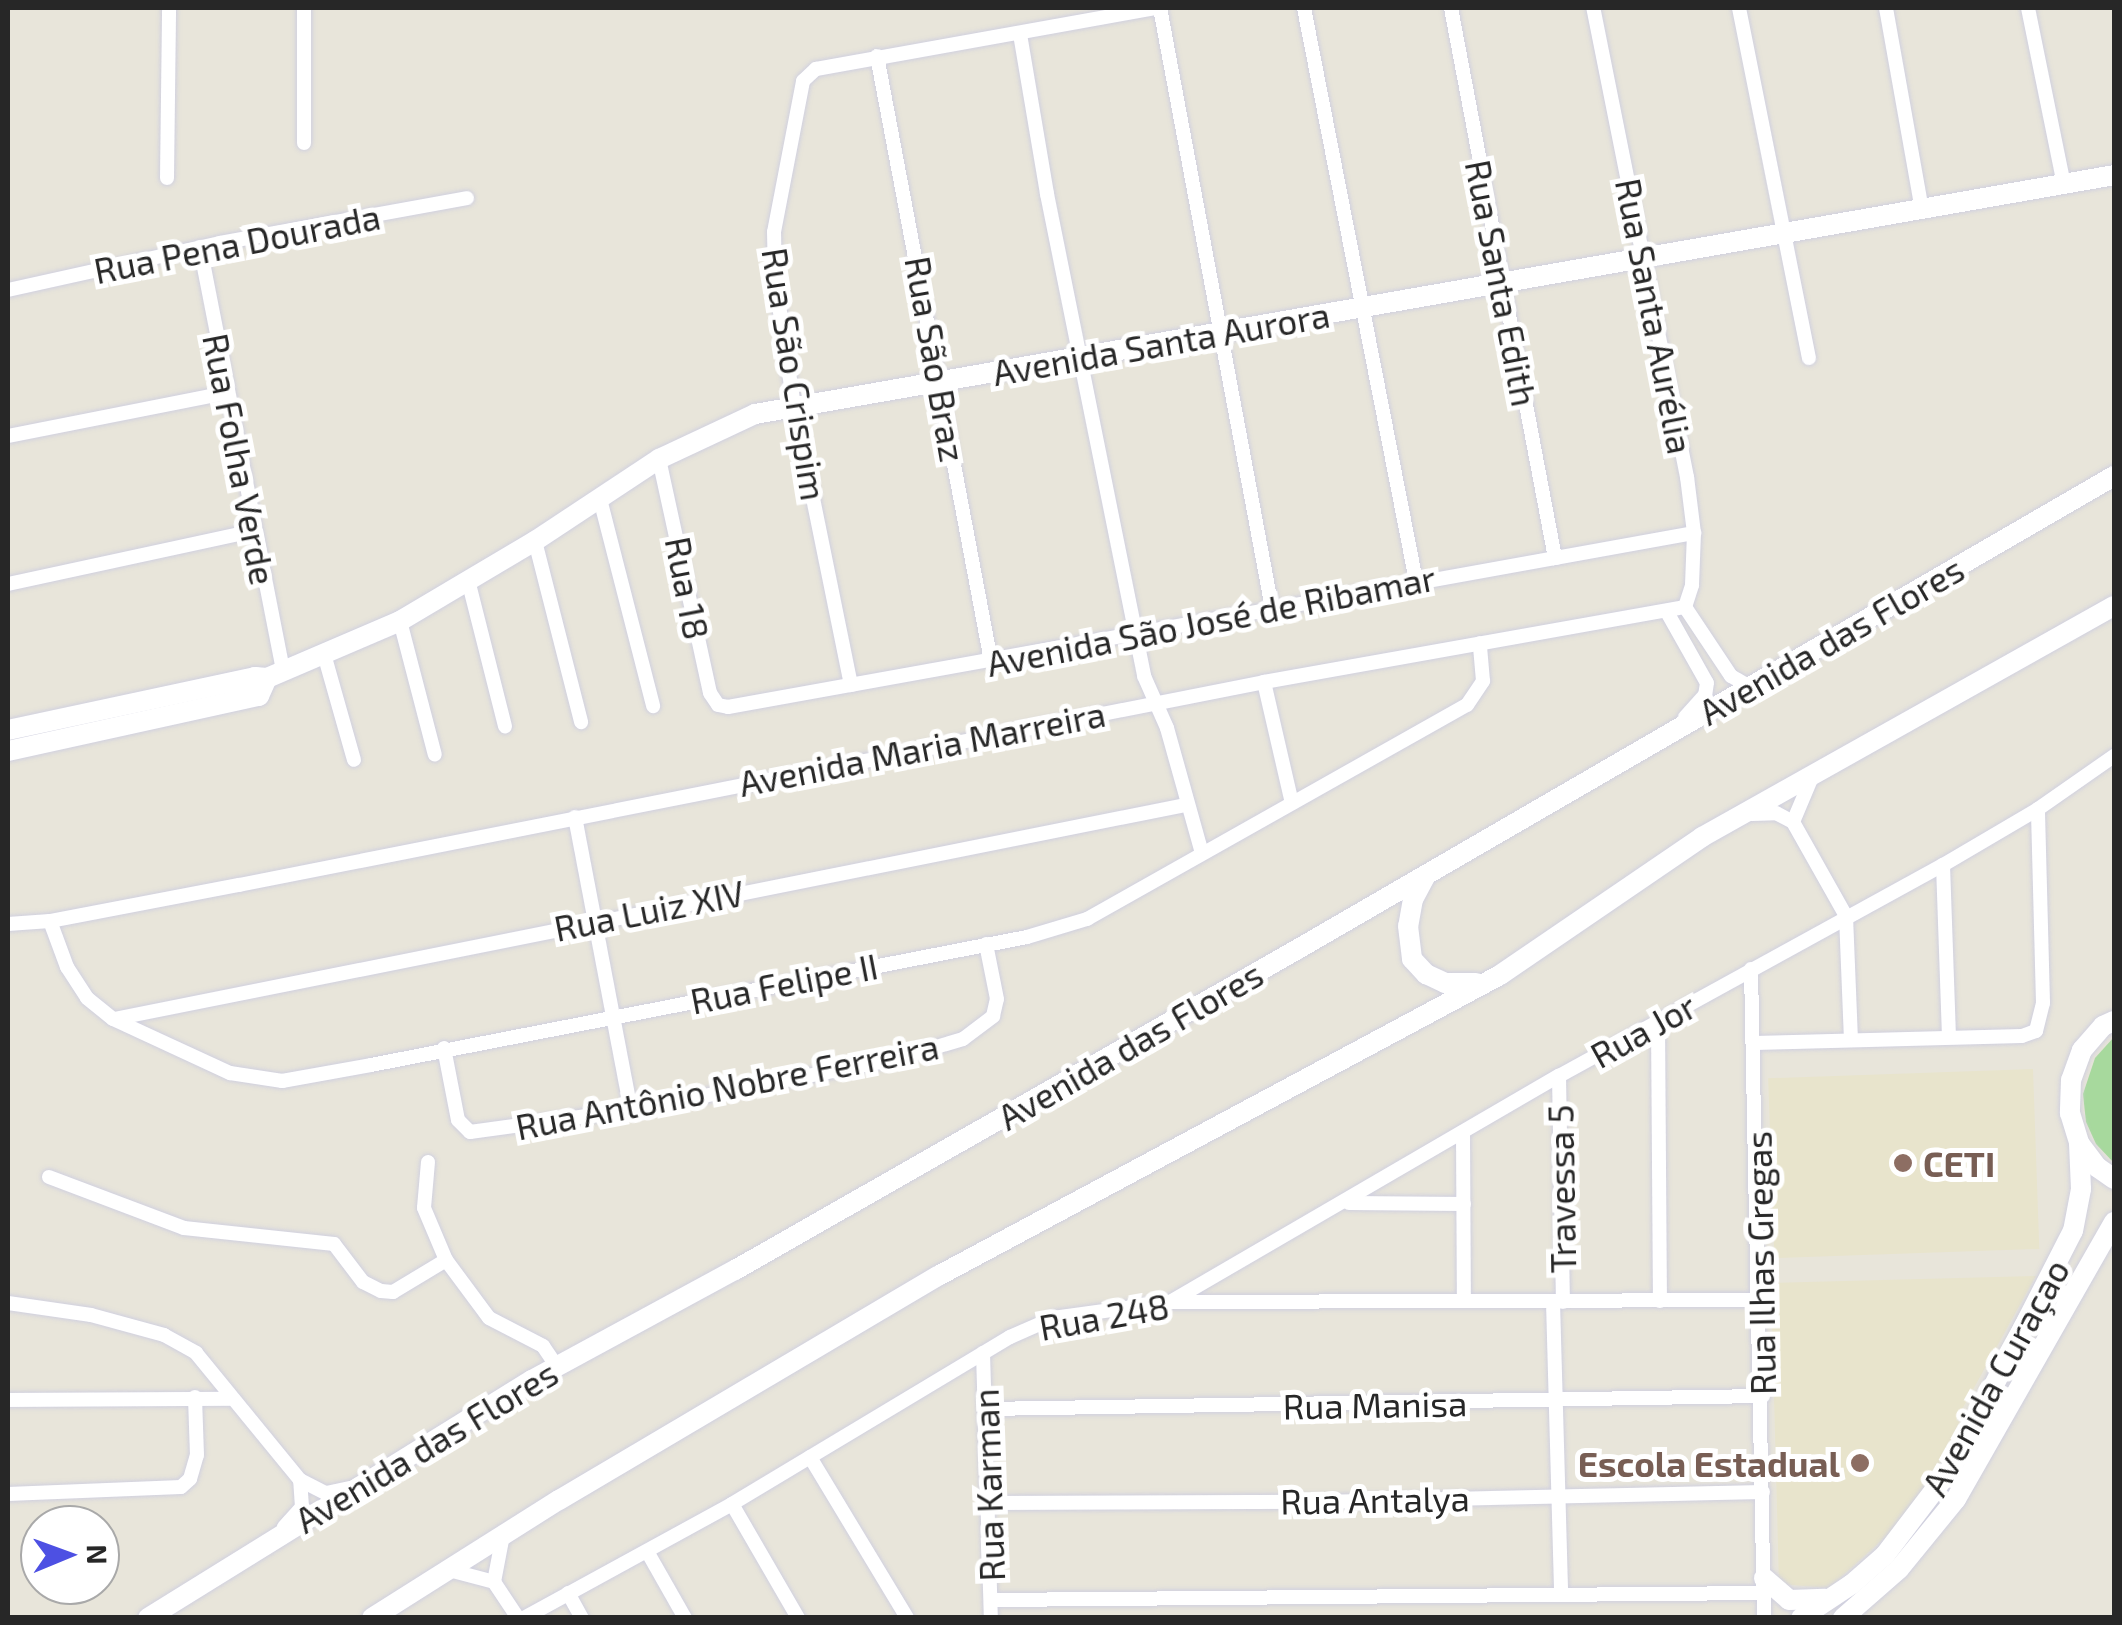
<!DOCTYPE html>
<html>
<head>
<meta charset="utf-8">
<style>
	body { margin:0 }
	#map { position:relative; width:2122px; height:1625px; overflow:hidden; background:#e8e5da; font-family:"Exo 2",sans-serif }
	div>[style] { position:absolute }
	.education>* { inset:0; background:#e8e4cc; transform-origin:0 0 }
	.green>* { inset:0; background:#a7d99d }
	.roads { filter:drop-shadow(0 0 2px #d0d0df) drop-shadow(0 0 2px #d0d0df) }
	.street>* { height:14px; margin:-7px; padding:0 7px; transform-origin:7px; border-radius:7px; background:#fff }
	.secondary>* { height:20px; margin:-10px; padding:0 10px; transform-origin:10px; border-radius:10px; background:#fff }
	.dots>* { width:28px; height:28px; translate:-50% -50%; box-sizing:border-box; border:5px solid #fff; border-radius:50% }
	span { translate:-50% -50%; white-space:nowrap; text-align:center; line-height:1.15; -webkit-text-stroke:10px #fff; paint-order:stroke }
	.street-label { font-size:35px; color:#272727 }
	.education-label { font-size:35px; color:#785e54; font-weight:700 }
	.left { translate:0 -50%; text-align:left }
	.right { translate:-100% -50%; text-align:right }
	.frame { position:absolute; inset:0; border:10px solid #272727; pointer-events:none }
	.north { position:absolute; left:20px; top:1505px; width:100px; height:100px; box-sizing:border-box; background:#fff; border:2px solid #a9a9a9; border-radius:50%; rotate:89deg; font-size:28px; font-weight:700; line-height:40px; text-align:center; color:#272727 }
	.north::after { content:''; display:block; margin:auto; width:35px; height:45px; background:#4d50e3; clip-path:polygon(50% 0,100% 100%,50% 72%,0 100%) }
</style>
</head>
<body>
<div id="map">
	<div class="education">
		<div style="left:2033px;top:1069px;width:180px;height:265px;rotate:88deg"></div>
		<div style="clip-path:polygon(2036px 1276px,1956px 1420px,1967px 1427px,1903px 1521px,1829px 1588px,1779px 1584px,1771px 1283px)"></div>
	</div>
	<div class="green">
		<div style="clip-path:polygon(2114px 1037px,2114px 1163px,2096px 1144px,2086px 1122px,2083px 1094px,2095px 1058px)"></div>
	</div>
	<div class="roads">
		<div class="street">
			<div style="left:1160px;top:8px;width:610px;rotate:79.43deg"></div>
			<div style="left:1304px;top:8px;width:584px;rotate:78.94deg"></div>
			<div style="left:1451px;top:8px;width:560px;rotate:79.29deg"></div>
			<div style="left:1739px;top:8px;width:357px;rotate:78.7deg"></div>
			<div style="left:1886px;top:8px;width:206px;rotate:79.9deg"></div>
			<div style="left:2028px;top:8px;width:181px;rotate:78.5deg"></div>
			<div style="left:1020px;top:34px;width:162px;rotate:80.4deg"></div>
			<div style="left:1047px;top:194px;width:492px;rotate:78.6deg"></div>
			<div style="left:1144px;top:676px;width:57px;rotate:66.1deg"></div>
			<div style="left:1167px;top:728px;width:130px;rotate:74.4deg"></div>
			<div style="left:877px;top:56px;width:616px;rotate:79.33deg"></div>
			<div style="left:304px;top:143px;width:135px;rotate:-90deg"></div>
			<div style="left:167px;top:178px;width:170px;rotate:-89.3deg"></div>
			<div style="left:200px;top:247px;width:432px;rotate:78.9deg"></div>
			<div style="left:8px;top:290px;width:217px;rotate:-12.5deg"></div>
			<div style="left:220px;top:243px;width:251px;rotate:-10.3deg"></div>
			<div style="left:8px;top:436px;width:222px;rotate:-11.2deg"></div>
			<div style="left:659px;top:459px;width:239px;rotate:77.7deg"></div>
			<div style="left:710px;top:693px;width:14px;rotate:56deg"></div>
			<div style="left:718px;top:705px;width:10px;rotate:11deg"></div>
			<div style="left:728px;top:707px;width:982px;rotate:-10.21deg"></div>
			<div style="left:600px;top:499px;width:214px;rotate:75.6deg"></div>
			<div style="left:535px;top:541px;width:187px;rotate:75.7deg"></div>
			<div style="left:468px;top:580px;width:151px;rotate:75.8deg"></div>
			<div style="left:8px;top:584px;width:252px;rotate:-12.2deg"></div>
			<div style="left:1685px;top:607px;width:83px;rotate:56.3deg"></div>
			<div style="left:1731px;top:676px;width:22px;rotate:30deg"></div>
			<div style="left:1667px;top:612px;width:81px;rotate:60.6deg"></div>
			<div style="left:1707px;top:683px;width:12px;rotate:99deg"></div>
			<div style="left:1705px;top:695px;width:30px;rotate:132deg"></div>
			<div style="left:400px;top:621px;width:138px;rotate:75.4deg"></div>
			<div style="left:324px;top:654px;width:110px;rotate:74.2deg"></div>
			<div style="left:1264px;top:682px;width:124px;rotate:77deg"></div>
			<div style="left:851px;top:685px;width:285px;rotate:-101.5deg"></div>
			<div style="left:794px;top:406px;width:128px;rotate:-98.5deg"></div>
			<div style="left:775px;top:279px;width:47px;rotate:-91.2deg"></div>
			<div style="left:774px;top:232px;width:154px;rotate:-79.1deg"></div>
			<div style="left:803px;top:81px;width:18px;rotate:-43deg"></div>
			<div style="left:816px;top:69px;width:343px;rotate:-10.2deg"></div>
			<div style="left:1752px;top:814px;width:24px;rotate:-2deg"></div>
			<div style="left:1776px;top:813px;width:19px;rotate:28deg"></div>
			<div style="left:1793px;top:822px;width:108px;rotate:60.6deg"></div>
			<div style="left:1846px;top:916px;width:123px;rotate:87.7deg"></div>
			<div style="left:575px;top:817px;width:298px;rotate:79.2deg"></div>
			<div style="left:1793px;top:822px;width:49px;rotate:-67.1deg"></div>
			<div style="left:1943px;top:865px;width:172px;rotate:88deg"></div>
			<div style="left:50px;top:921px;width:49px;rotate:69.7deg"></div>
			<div style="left:67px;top:967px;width:37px;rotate:57deg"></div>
			<div style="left:87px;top:998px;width:33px;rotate:39deg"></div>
			<div style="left:113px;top:1019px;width:129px;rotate:24.8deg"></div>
			<div style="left:230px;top:1073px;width:53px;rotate:8.7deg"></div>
			<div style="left:282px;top:1081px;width:90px;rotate:-10.2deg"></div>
			<div style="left:371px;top:1065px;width:668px;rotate:-11.04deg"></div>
			<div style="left:1027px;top:937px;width:63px;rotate:-16.7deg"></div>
			<div style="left:1087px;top:919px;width:436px;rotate:-29.4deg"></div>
			<div style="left:1467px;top:705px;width:29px;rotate:-56deg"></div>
			<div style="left:1483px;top:681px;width:38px;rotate:-95deg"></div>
			<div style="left:8px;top:924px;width:42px;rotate:-4.1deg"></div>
			<div style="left:50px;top:921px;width:192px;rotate:-10.8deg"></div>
			<div style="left:239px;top:885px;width:1045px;rotate:-11.2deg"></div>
			<div style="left:1264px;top:682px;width:428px;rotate:-10.1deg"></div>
			<div style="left:1685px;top:607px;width:23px;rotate:-72deg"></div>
			<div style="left:1692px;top:585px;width:52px;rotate:-87.8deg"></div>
			<div style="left:1694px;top:533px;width:56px;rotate:-97.1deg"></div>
			<div style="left:1687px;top:477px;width:478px;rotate:-101.3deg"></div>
			<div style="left:1751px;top:969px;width:649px;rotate:88.85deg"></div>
			<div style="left:114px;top:1019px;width:1092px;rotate:-11.3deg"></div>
			<div style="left:1658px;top:1021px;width:280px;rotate:89.6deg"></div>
			<div style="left:1755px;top:1043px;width:267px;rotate:-1.5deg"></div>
			<div style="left:2022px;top:1036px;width:15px;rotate:-20deg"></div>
			<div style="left:2036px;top:1031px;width:29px;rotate:-76deg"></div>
			<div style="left:2043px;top:1003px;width:194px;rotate:-91.5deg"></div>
			<div style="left:444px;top:1048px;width:73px;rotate:79deg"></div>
			<div style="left:458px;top:1120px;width:17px;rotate:45deg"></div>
			<div style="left:470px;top:1132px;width:162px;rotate:-7.8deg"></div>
			<div style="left:631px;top:1110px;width:270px;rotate:-10.9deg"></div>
			<div style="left:896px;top:1059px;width:70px;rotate:-16.6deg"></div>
			<div style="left:963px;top:1039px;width:38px;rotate:-37deg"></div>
			<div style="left:993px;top:1016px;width:17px;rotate:-77deg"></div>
			<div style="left:997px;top:999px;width:56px;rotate:-101.3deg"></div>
			<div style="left:1559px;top:1076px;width:226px;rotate:89deg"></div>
			<div style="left:1463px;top:1132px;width:168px;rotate:89.7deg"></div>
			<div style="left:428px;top:1162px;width:46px;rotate:95deg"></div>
			<div style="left:424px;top:1208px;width:56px;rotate:67.1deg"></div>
			<div style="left:446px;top:1260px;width:72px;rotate:53.4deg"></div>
			<div style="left:489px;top:1318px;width:61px;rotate:27.4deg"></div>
			<div style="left:543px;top:1346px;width:25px;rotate:56deg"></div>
			<div style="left:49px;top:1177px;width:144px;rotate:20.7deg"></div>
			<div style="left:184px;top:1228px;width:151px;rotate:6.1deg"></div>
			<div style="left:334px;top:1244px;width:48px;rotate:52.7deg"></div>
			<div style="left:363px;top:1282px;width:20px;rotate:27deg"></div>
			<div style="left:381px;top:1291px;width:12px;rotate:5deg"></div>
			<div style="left:393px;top:1292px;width:62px;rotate:-31.1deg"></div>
			<div style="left:1349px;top:1203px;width:115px;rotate:0.5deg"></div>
			<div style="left:1170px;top:1302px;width:450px;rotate:-30.2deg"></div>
			<div style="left:1559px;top:1076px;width:438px;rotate:-28.8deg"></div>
			<div style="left:1943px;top:865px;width:110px;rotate:-30.5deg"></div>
			<div style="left:2038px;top:809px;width:93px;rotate:-34.9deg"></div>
			<div style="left:1553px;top:1302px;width:293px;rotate:88.4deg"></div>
			<div style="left:8px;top:1303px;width:84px;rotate:8.2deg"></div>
			<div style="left:91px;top:1315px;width:76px;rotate:15.3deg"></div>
			<div style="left:164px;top:1335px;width:37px;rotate:29deg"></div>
			<div style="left:196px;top:1353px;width:164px;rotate:50.7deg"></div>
			<div style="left:300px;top:1480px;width:29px;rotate:27deg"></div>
			<div style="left:326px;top:1493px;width:24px;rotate:-12deg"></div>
			<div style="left:983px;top:1353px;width:265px;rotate:88.3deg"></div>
			<div style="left:8px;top:1400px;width:222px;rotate:-0.3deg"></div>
			<div style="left:986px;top:1409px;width:777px;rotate:-0.96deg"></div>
			<div style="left:810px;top:1457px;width:188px;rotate:58.9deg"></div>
			<div style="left:8px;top:1494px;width:173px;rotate:-2.3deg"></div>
			<div style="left:181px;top:1487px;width:12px;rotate:-42deg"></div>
			<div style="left:190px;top:1479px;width:25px;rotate:-74deg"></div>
			<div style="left:197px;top:1455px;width:58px;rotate:-92deg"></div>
			<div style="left:988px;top:1503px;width:331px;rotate:-0.2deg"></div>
			<div style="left:1319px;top:1502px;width:444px;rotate:-1.3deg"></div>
			<div style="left:732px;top:1504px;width:132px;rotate:59.9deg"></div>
			<div style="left:284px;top:1527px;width:27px;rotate:-48deg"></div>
			<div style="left:302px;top:1507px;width:27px;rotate:-94deg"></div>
			<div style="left:648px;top:1553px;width:75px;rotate:60.4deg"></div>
			<div style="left:449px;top:1570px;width:47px;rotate:14.9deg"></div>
			<div style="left:494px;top:1582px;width:43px;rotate:56.3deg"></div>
			<div style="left:494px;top:1582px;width:48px;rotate:-79.2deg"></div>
			<div style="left:568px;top:1593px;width:29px;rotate:61deg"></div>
			<div style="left:992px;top:1600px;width:773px;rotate:-0.52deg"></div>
			<div style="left:524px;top:1618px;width:237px;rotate:-28.7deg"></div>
			<div style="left:732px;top:1504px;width:324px;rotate:-31deg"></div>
			<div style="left:1010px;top:1337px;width:47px;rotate:-23.8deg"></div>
			<div style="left:1053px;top:1318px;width:118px;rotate:-7.8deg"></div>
			<div style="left:1170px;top:1302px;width:591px;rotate:-0.19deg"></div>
		</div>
		<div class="secondary">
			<div style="left:8px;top:730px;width:253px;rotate:-12.1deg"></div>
			<div style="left:255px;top:677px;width:12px;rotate:5deg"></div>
			<div style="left:267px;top:678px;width:145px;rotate:-23.2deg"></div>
			<div style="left:400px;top:621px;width:157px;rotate:-30.7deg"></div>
			<div style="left:535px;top:541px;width:149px;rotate:-33.5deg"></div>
			<div style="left:659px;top:459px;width:106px;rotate:-25.1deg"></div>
			<div style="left:755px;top:414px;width:1380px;rotate:-9.97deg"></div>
			<div style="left:8px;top:751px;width:257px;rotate:-12.4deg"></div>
			<div style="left:259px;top:696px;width:20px;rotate:-66deg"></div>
			<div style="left:1426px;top:875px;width:27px;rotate:118deg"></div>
			<div style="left:1413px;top:899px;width:27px;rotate:100deg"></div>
			<div style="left:1408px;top:926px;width:33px;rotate:83deg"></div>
			<div style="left:1412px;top:959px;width:21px;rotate:47deg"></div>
			<div style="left:1426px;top:974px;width:21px;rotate:25deg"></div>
			<div style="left:1445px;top:983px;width:31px"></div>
			<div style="left:2114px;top:1021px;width:12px;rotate:156deg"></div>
			<div style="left:2103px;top:1026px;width:32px;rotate:131deg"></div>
			<div style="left:2082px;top:1050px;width:32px;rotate:110deg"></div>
			<div style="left:2071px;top:1080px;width:33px;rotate:92deg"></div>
			<div style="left:2070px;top:1113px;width:31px;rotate:73deg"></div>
			<div style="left:2079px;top:1143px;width:30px;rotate:53deg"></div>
			<div style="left:2097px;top:1167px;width:21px;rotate:35deg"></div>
			<div style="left:1764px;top:1578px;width:33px;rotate:41deg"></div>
			<div style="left:1789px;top:1600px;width:36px;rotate:-2deg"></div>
			<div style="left:148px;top:1618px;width:452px;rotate:-31.8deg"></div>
			<div style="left:532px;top:1380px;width:231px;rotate:-28.5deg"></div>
			<div style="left:735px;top:1270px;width:648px;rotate:-29.69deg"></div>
			<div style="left:1298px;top:949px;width:943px;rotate:-30.1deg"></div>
			<div style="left:372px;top:1618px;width:221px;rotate:-32.3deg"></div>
			<div style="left:559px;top:1500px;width:440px;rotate:-30.6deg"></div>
			<div style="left:938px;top:1276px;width:638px;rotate:-28.17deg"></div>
			<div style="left:1500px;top:975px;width:245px;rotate:-34.3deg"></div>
			<div style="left:1702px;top:837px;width:472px;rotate:-29.3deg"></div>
			<div style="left:1801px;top:1618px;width:61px;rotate:-33.7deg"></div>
			<div style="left:1852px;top:1584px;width:44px;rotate:-41.3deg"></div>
			<div style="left:1885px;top:1555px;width:111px;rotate:-52.7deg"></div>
			<div style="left:1952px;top:1467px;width:265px;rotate:-62.9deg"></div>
			<div style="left:2073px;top:1231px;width:43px;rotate:-79.2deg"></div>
			<div style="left:2081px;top:1189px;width:46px;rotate:-92.5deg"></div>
			<div style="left:1843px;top:1618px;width:74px;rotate:-41.2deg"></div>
			<div style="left:1899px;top:1569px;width:90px;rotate:-50.8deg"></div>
			<div style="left:1956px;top:1499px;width:319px;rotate:-60.3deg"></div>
		</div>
	</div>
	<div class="dots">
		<div style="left:1903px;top:1163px;background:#8d6e63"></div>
		<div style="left:1860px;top:1463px;background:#8d6e63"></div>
	</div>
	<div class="street-label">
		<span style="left:237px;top:243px;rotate:-11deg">Rua Pena Dourada</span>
		<span style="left:1502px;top:283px;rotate:79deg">Rua Santa Edith</span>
		<span style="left:1655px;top:316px;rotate:79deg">Rua Santa Aurélia</span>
		<span style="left:1161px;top:343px;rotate:-10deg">Avenida Santa Aurora</span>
		<span style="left:936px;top:359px;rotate:80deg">Rua São Braz</span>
		<span style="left:795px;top:374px;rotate:81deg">Rua São Crispim</span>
		<span style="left:240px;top:459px;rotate:79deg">Rua Folha Verde</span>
		<span style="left:688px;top:588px;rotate:79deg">Rua 18</span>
		<span style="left:1211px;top:620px;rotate:-11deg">Avenida São José de Ribamar</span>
		<span style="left:1831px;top:640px;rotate:-30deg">Avenida das Flores</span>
		<span style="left:922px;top:748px;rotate:-11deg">Avenida Maria Marreira</span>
		<span style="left:649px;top:910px;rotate:-11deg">Rua Luiz XIV</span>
		<span style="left:784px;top:983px;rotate:-11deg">Rua Felipe II</span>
		<span style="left:1643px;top:1030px;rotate:-29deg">Rua Jor</span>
		<span style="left:1130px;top:1045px;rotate:-30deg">Avenida das Flores</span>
		<span style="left:727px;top:1086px;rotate:-11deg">Rua Antônio Nobre Ferreira</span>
		<span style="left:1561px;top:1189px;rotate:-91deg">Travessa 5</span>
		<span style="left:1760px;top:1263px;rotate:-91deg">Rua Ilhas Gregas</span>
		<span style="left:1104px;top:1316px;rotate:-10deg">Rua 248</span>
		<span style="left:1995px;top:1377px;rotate:-61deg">Avenida Curaçao</span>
		<span style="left:1375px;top:1404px;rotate:-1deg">Rua Manisa</span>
		<span style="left:426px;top:1446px;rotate:-31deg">Avenida das Flores</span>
		<span style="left:988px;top:1485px;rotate:-92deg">Rua Karman</span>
		<span style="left:1375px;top:1499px;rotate:-1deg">Rua Antalya</span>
	</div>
	<div class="education-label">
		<span class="left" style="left:1923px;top:1163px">CETI</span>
		<span class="right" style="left:1840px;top:1463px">Escola Estadual</span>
	</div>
	<div class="frame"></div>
	<div class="north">N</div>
</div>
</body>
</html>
